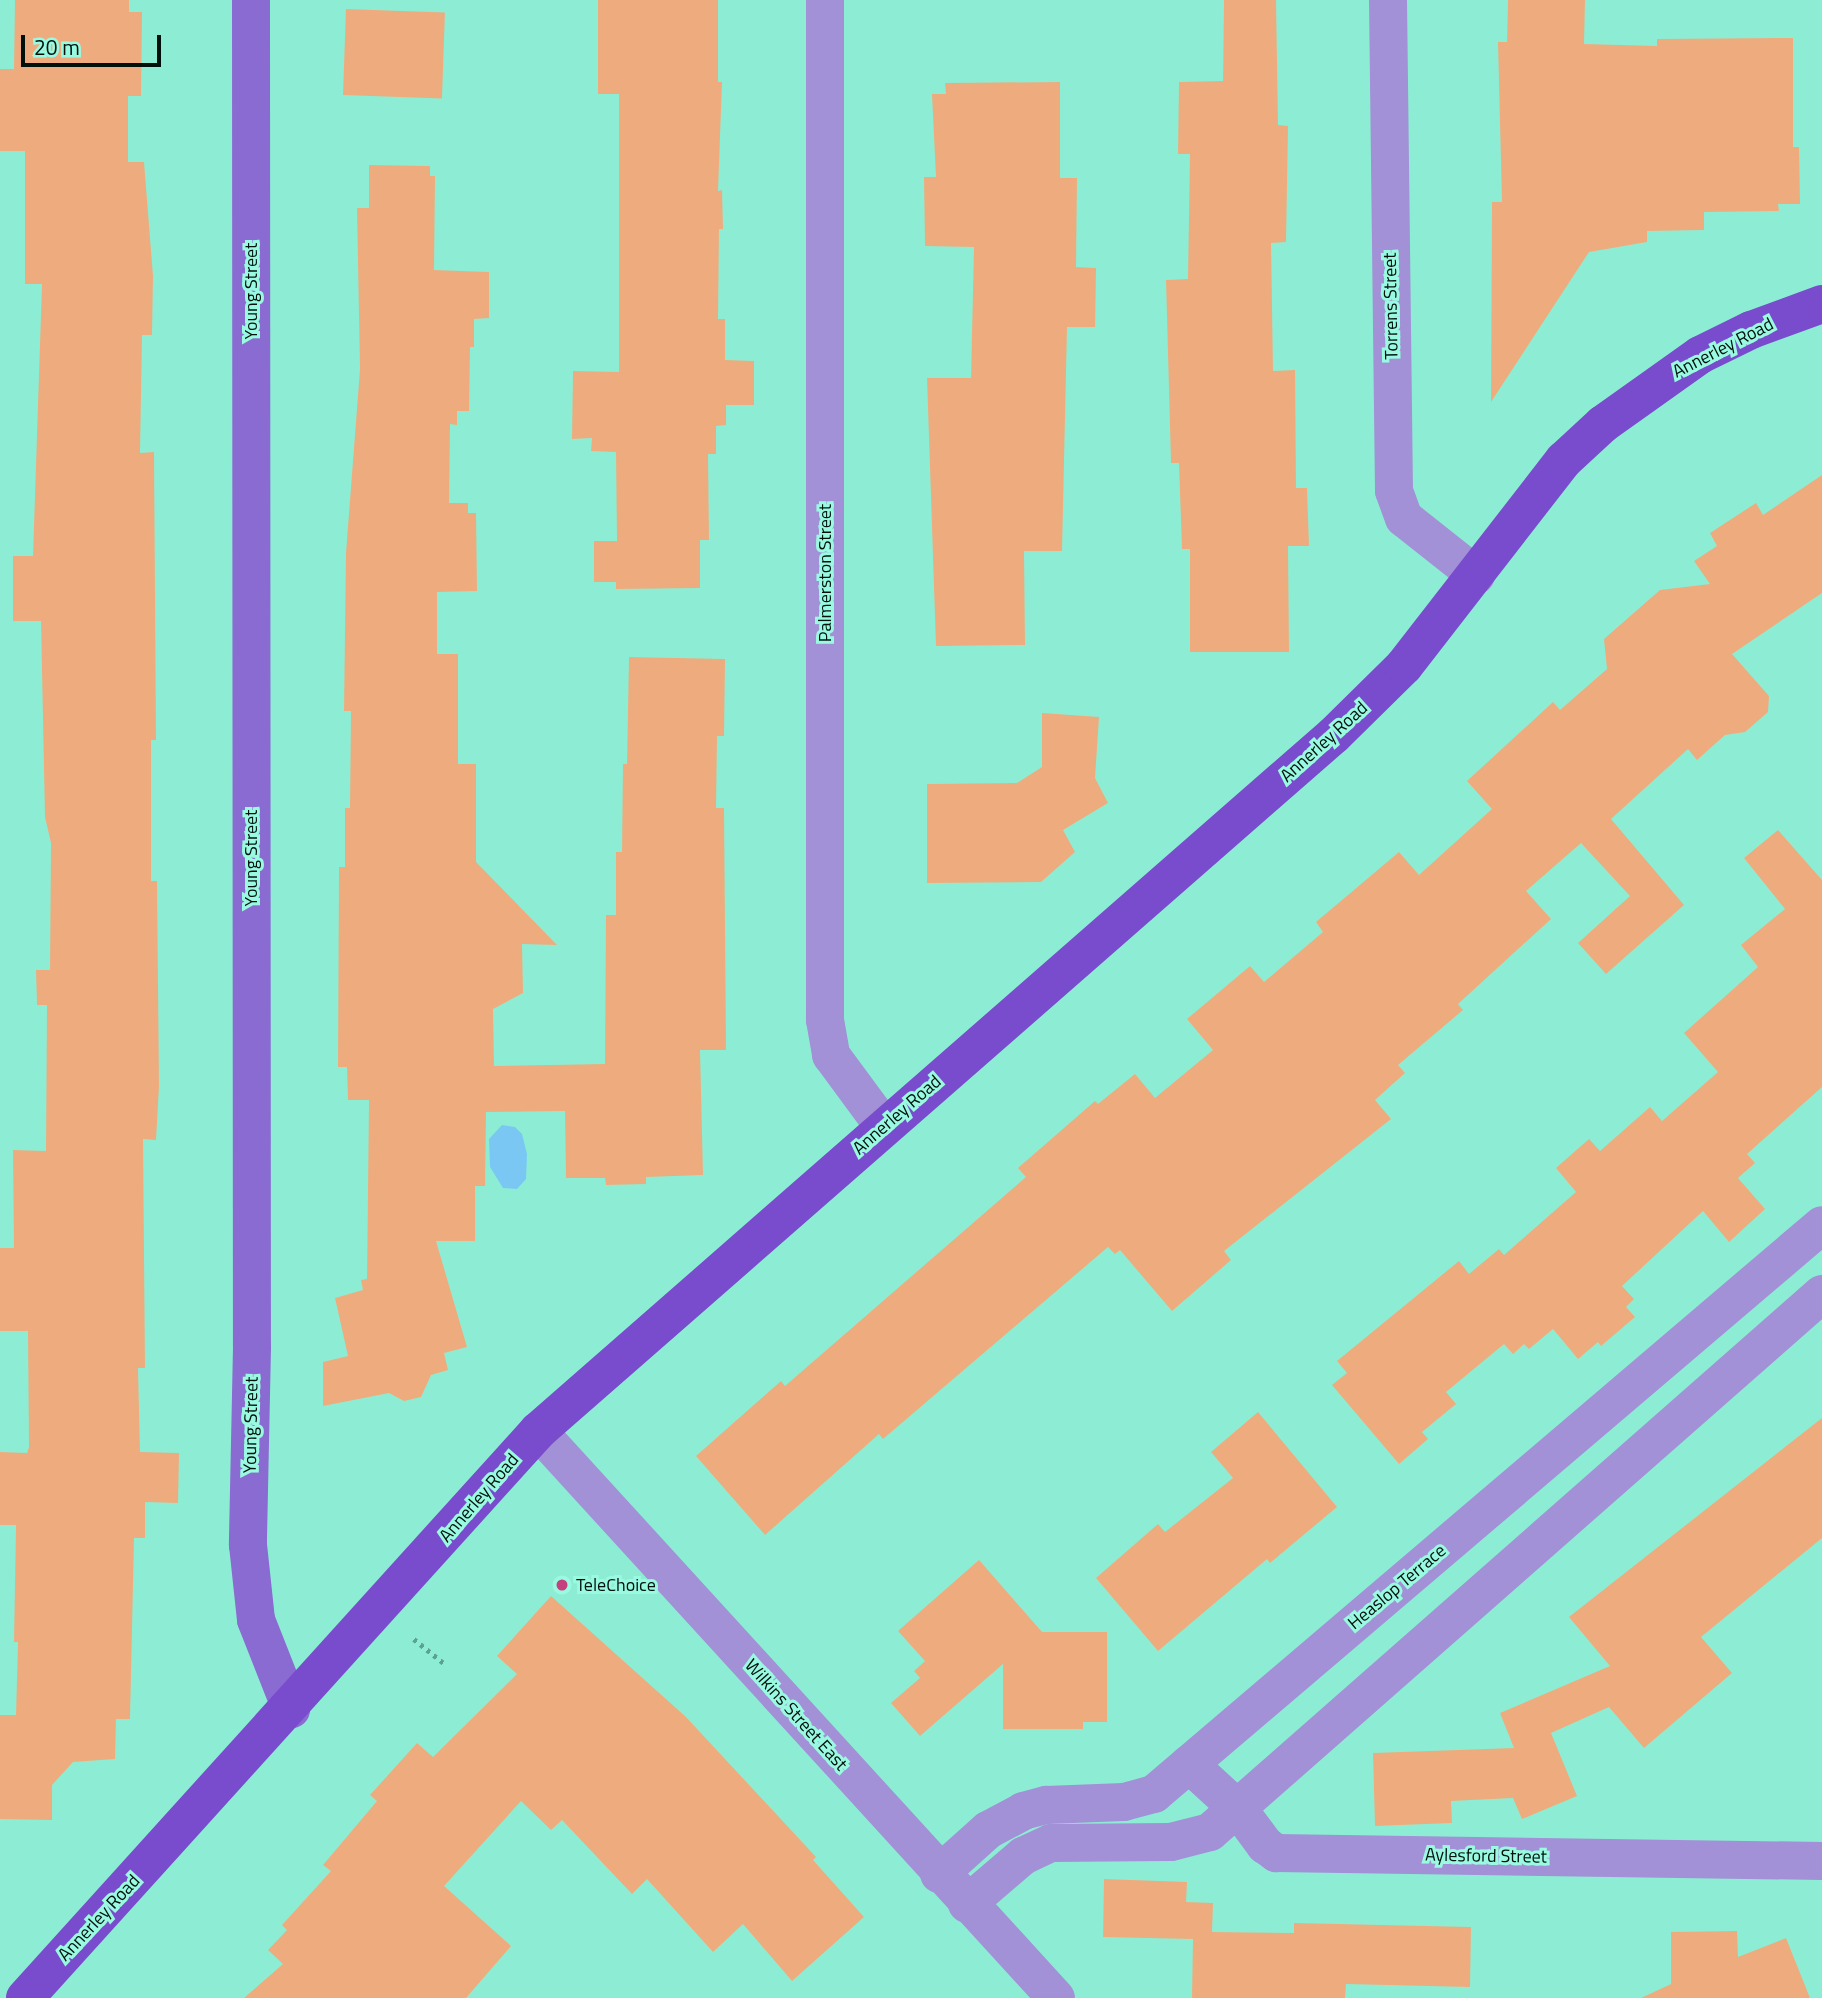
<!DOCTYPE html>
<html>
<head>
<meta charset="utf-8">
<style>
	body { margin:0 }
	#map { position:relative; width:1822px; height:1998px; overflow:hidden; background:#8dedd4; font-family:"Titillium Web",sans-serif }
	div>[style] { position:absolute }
	.water>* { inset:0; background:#7ac7f3 }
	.building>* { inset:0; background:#eeac7e; transform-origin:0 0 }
	.path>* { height:4.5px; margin-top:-2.25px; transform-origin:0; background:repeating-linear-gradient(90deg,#5da290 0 3.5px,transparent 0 8.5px) }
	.street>* { height:38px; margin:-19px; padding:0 19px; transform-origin:19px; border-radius:19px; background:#a291d6 }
	.secondary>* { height:38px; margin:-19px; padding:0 19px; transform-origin:19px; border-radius:19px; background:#8a6bd1 }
	.primary>* { height:38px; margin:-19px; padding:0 19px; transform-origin:19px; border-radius:19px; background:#794bcd }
	.dots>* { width:19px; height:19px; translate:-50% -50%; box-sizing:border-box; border:4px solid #9afae1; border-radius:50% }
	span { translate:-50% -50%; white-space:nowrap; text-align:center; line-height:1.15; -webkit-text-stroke:6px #9afae1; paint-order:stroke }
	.street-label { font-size:18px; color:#00110c }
	.poi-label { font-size:18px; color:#00110c }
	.left { translate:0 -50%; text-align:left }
	.scale { position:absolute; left:21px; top:35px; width:140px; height:32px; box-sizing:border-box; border:4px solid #00110c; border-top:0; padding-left:9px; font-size:21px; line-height:24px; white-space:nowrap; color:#00110c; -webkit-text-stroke:5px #9afae1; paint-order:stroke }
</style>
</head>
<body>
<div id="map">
	<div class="water">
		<div style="clip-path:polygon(502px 1125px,515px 1127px,522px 1134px,527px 1154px,526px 1179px,517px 1189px,503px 1188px,490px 1167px,489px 1139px)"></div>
	</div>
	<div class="building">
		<div style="clip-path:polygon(15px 0,129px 0,129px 12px,142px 12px,141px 96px,128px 96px,128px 162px,144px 162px,153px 276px,152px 335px,142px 335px,140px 453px,154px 452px,156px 740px,151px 740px,151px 881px,157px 881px,159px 1086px,156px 1140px,143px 1139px,145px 1368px,138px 1368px,140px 1452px,179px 1453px,178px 1503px,145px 1502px,145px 1538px,134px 1538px,130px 1719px,116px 1719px,115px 1759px,73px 1762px,52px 1785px,52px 1820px,0 1819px,0 1715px,16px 1715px,18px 1642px,14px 1642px,16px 1525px,0 1525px,0 1452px,27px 1453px,29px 1447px,28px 1331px,0 1331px,0 1248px,14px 1248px,13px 1150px,46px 1151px,47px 1005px,37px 1005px,36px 970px,50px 970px,51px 843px,45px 817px,41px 621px,13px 621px,13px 556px,33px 556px,42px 284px,25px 284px,25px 151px,0 151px,0 69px,14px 69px)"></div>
		<div style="clip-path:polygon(598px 0,718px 0,718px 82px,722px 82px,718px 191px,722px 190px,723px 229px,719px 229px,718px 319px,725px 319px,725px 360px,754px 361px,754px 405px,726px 405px,726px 425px,716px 426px,716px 454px,708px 454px,709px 540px,700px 540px,700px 588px,616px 589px,616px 582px,594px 582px,594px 541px,617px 541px,616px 452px,591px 451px,592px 438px,572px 439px,573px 371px,619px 372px,619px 94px,598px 94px)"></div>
		<div style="clip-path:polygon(1224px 0,1276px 0,1278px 125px,1288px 126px,1286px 242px,1271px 243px,1273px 371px,1295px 370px,1296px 488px,1307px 488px,1309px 546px,1288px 546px,1289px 652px,1190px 652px,1190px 549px,1182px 549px,1179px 463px,1171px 463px,1166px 280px,1188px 279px,1190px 154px,1178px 154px,1179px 82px,1223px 81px)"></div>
		<div style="clip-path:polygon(1508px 0,1585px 0,1584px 44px,1657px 46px,1657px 39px,1793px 38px,1793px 147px,1799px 147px,1800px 204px,1778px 204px,1779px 211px,1704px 212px,1704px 230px,1647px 231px,1647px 242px,1589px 252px,1491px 402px,1492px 202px,1502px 202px,1498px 42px,1507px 42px)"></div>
		<div style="left:346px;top:9px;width:99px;height:86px;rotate:2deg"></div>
		<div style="clip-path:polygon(1060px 82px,1060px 178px,1077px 178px,1076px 267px,1096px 268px,1095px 327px,1067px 327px,1062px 551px,1024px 551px,1025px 645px,936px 646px,927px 378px,971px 378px,974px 247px,925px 246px,924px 177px,936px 177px,932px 94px,946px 94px,945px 83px)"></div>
		<div style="clip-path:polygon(369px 165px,430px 166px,430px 176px,435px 176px,434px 270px,489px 272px,489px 318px,474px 319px,474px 347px,470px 347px,469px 411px,457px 411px,457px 425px,450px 424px,449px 503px,468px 503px,468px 513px,476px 513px,477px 591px,437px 592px,437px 654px,458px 654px,458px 764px,476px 764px,476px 862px,557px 945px,522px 944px,523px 993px,493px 1009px,494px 1066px,605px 1064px,606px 915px,616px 915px,616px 852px,622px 852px,623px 764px,627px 764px,629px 657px,725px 659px,724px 736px,717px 736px,716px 808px,724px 808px,726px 1050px,700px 1050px,703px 1175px,646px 1177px,646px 1184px,606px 1185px,605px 1178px,566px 1178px,565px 1111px,486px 1112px,485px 1186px,475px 1186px,475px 1241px,436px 1241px,467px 1347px,444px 1353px,448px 1370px,431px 1375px,421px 1397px,404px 1401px,389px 1393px,323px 1406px,323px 1362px,348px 1356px,335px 1298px,363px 1290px,361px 1280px,367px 1279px,369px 1100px,348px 1100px,347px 1067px,338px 1067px,339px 867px,345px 867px,345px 808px,350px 808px,351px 711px,344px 711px,346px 553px,360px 369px,357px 208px,369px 208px)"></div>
		<div style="clip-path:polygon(1822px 475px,1822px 593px,1732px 654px,1769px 696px,1768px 712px,1745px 732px,1725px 735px,1697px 760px,1688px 749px,1611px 819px,1684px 905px,1606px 974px,1578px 943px,1630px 896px,1581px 843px,1526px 891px,1551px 919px,1458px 1004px,1463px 1010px,1398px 1065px,1405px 1073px,1375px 1100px,1391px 1119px,1224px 1251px,1231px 1260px,1172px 1311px,1120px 1250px,1115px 1254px,1108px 1247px,883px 1439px,879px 1434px,765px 1535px,696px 1456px,781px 1381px,785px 1386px,1026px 1177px,1018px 1168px,1095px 1101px,1098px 1104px,1135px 1074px,1155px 1098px,1213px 1050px,1187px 1019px,1250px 966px,1264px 982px,1323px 932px,1316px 922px,1399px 852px,1419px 875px,1492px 809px,1467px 781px,1553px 702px,1560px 710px,1607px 669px,1604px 639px,1660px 590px,1710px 584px,1694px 561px,1717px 546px,1710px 533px,1756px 503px,1763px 515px)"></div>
		<div style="clip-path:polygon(1042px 713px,1099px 717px,1095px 778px,1108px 803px,1063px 830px,1075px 852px,1041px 882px,927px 883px,927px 784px,1017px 783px,1042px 767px)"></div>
		<div style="clip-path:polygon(1778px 830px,1822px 880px,1822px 1087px,1747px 1154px,1755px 1163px,1738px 1178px,1765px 1209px,1729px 1242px,1703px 1211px,1622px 1286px,1634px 1299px,1626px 1307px,1635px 1317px,1601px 1346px,1598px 1342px,1578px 1359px,1553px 1329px,1529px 1349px,1524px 1344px,1513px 1354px,1504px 1344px,1446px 1392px,1456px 1404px,1422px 1432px,1428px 1439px,1399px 1464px,1332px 1385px,1347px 1373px,1337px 1361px,1459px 1261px,1469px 1274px,1499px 1249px,1504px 1255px,1576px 1192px,1556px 1168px,1589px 1139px,1600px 1151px,1650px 1107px,1662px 1121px,1718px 1072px,1684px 1033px,1758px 967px,1741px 945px,1785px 909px,1744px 858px)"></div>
		<div style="clip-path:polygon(1258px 1412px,1337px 1507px,1270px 1563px,1267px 1559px,1158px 1651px,1096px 1578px,1158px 1524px,1165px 1532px,1233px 1478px,1211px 1452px)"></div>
		<div style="clip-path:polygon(1822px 1418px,1822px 1538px,1701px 1637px,1732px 1673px,1644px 1748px,1609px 1707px,1551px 1733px,1577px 1796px,1522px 1819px,1513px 1798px,1451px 1801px,1452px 1823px,1375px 1826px,1373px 1753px,1514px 1748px,1500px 1713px,1610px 1666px,1569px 1617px)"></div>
		<div style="clip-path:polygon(979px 1560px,1042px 1632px,1107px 1632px,1107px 1722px,1083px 1722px,1083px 1729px,1003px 1729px,1003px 1664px,920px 1736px,891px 1703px,920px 1678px,914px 1671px,925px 1661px,898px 1631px)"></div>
		<div style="clip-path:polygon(551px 1596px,686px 1717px,816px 1857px,813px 1860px,864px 1917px,792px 1981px,743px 1924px,713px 1952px,647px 1879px,632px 1894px,562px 1820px,551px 1830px,521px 1801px,444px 1886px,511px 1946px,466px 1998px,244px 1998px,283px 1964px,268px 1950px,287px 1930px,282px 1925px,331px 1871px,323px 1865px,377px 1801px,370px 1795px,417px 1743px,433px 1757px,517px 1674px,497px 1656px)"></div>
		<div style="clip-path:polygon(1104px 1879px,1187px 1882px,1186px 1902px,1213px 1903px,1212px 1932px,1294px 1933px,1294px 1923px,1471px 1927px,1470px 1987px,1346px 1984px,1345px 1998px,1192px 1998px,1193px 1939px,1103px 1937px)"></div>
		<div style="clip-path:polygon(1737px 1931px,1738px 1957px,1786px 1938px,1810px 1998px,1641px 1998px,1671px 1984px,1671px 1932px)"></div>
	</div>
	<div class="path">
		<div style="left:414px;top:1639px;width:38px;rotate:39deg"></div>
	</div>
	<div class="street">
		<div style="left:825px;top:0;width:1020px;rotate:90deg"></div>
		<div style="left:825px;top:1020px;width:36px;rotate:80deg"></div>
		<div style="left:831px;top:1055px;width:89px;rotate:53.6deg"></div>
		<div style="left:1388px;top:0;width:491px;rotate:89.3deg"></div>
		<div style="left:1394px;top:491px;width:29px;rotate:70deg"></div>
		<div style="left:1404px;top:518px;width:92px;rotate:38.4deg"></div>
		<div style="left:538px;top:1431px;width:768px;rotate:47.59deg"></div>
		<div style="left:1189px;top:1764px;width:68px;rotate:42.6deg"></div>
		<div style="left:1239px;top:1810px;width:44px;rotate:53.4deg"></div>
		<div style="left:1265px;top:1845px;width:14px;rotate:36deg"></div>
		<div style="left:1276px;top:1853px;width:546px;rotate:0.84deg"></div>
		<div style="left:939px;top:1874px;width:66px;rotate:-41.9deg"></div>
		<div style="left:988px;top:1830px;width:40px;rotate:-28deg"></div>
		<div style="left:1023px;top:1811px;width:24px;rotate:-15deg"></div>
		<div style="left:1046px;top:1805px;width:78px;rotate:-2.2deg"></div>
		<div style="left:1124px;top:1802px;width:31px;rotate:-15deg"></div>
		<div style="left:1154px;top:1794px;width:877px;rotate:-40.42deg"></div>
		<div style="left:967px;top:1904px;width:74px;rotate:-40.6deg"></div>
		<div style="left:1023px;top:1856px;width:31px;rotate:-25deg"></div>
		<div style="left:1051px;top:1843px;width:120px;rotate:-0.5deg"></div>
		<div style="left:1171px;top:1842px;width:40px;rotate:-14.4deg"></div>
		<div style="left:1210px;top:1832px;width:815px;rotate:-41.32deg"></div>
	</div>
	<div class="secondary">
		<div style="left:251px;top:0;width:1347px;rotate:89.96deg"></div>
		<div style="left:252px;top:1347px;width:198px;rotate:91.2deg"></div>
		<div style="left:248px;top:1545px;width:75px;rotate:83.9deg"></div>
		<div style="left:256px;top:1620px;width:96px;rotate:68.5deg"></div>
	</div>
	<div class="primary">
		<div style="left:25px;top:1998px;width:765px;rotate:-47.86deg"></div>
		<div style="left:538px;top:1431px;width:1057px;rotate:-41.17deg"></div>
		<div style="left:1334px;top:735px;width:98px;rotate:-44.6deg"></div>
		<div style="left:1404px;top:666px;width:261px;rotate:-52.2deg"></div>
		<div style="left:1564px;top:460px;width:53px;rotate:-42.7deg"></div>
		<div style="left:1603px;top:424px;width:119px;rotate:-35.4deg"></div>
		<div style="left:1700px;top:355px;width:57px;rotate:-26.1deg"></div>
		<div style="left:1751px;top:330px;width:76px;rotate:-20.1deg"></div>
	</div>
	<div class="dots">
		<div style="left:562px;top:1585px;background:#c63f7e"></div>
	</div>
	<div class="street-label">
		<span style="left:251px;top:291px;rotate:-90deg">Young Street</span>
		<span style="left:1391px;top:306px;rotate:-91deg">Torrens Street</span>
		<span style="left:1723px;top:348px;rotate:-27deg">Annerley Road</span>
		<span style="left:825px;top:573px;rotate:-90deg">Palmerston Street</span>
		<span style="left:1324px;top:742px;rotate:-42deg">Annerley Road</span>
		<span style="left:251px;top:858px;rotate:-90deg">Young Street</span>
		<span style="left:897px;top:1115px;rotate:-41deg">Annerley Road</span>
		<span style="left:251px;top:1425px;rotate:-89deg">Young Street</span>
		<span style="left:479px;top:1498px;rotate:-49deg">Annerley Road</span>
		<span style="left:1397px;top:1587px;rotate:-40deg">Heaslop Terrace</span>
		<span style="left:796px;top:1715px;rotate:48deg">Wilkins Street East</span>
		<span style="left:1486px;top:1856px;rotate:1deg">Aylesford Street</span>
		<span style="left:99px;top:1918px;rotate:-47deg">Annerley Road</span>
	</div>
	<div class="poi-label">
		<span class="left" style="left:576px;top:1585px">TeleChoice</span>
	</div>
	<div class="scale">20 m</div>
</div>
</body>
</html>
